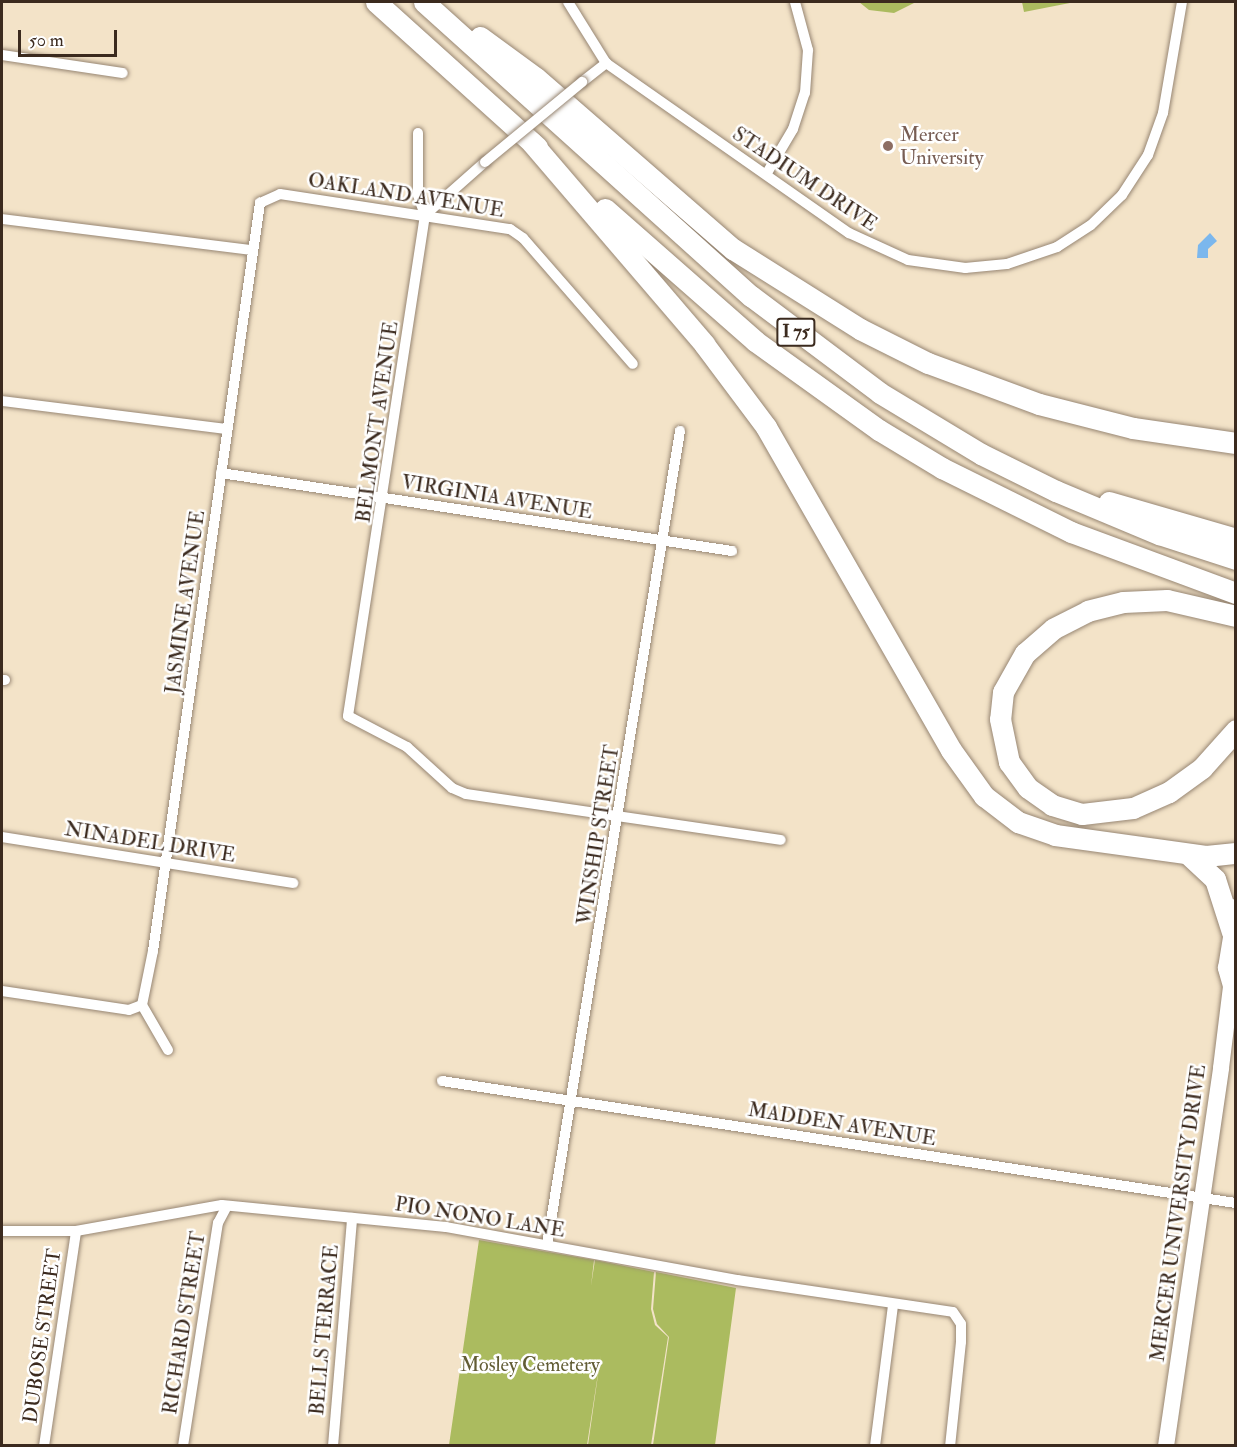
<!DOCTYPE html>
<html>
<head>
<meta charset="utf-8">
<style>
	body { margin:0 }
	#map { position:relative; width:1237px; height:1447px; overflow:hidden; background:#f3e3c8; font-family:"IM FELL Double Pica",serif }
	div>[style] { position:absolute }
	.green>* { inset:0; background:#abbb5f }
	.water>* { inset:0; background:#7bb7ed }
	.roads { filter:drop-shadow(0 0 2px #978673) drop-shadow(0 0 2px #978673) }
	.minor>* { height:10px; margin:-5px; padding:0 5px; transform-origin:5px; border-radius:5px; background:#fff }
	.secondary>* { height:16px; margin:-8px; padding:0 8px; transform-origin:8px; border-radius:8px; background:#fff }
	.motorway>* { height:21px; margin:-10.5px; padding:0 10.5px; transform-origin:10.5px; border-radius:10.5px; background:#fff }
	.bridges { filter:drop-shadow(0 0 2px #978673) drop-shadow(0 0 2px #978673) }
	.minor-bridge>* { height:10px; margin:-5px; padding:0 5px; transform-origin:5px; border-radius:5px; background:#fff }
	.dots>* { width:16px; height:16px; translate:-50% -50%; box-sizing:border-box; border:3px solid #fff; border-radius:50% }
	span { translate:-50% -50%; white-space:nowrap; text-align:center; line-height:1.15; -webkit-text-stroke:5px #fff; paint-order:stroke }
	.shield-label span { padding:2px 4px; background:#fff; border:2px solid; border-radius:4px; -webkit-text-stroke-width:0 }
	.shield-label { font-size:18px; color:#3b2a1e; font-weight:700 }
	.education-label { font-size:20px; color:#785e54 }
	.left { translate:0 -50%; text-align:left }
	.street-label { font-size:20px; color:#3b2a1e }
	.park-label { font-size:20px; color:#625d35 }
	.frame { position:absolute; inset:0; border:3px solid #3b2a1e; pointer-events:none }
	.scale { position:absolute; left:18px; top:30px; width:99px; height:27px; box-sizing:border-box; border:3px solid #3b2a1e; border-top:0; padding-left:8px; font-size:18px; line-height:21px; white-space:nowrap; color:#3b2a1e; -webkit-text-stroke:4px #fff; paint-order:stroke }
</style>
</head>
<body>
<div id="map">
	<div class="green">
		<div style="clip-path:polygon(859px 2px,916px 2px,894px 13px,869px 10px)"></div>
		<div style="clip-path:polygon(1022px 2px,1075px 2px,1024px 12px)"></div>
		<div style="clip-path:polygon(479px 1240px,594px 1260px,591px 1286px,595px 1260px,654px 1272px,651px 1309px,655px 1325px,668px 1337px,651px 1445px,588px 1445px,601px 1354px,587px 1445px,449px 1445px)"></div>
		<div style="clip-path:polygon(656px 1272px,736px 1288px,715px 1445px,653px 1445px,669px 1337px,657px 1324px,653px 1309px)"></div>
	</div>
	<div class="water">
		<div style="clip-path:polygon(1210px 233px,1217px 241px,1208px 249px,1208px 258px,1197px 258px,1198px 245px)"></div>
	</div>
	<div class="roads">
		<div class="minor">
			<div style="left:568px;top:2px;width:72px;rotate:58.1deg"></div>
			<div style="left:606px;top:63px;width:297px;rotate:35deg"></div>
			<div style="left:849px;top:233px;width:65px;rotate:24.6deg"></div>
			<div style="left:908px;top:260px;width:58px;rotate:8deg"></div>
			<div style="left:965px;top:268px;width:42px;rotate:-5.4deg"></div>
			<div style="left:1007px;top:264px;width:53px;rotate:-18.8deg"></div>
			<div style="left:1057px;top:247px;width:40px;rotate:-32.9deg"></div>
			<div style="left:1091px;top:225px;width:43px;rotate:-44.1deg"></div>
			<div style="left:1122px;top:195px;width:48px;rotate:-57deg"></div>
			<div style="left:1148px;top:155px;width:45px;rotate:-70.3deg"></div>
			<div style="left:1163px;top:113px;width:113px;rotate:-80.3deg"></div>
			<div style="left:2px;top:55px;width:122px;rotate:8.5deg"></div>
			<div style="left:582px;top:82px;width:31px;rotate:-38deg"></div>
			<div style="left:418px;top:133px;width:62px;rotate:90deg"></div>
			<div style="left:418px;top:195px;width:21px;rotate:71deg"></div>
			<div style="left:425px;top:215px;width:507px;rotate:98.74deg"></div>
			<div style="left:348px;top:716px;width:67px;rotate:27.7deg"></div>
			<div style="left:407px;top:747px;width:61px;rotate:42.3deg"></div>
			<div style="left:452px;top:788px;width:15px;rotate:23deg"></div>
			<div style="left:466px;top:794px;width:318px;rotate:8.3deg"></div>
			<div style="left:767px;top:173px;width:51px;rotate:-59.4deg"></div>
			<div style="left:793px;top:129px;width:38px;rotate:-72deg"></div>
			<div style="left:805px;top:93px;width:43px;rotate:-86deg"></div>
			<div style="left:808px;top:50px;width:50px;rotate:-105.2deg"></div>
			<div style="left:425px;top:215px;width:80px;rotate:-41.5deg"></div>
			<div style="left:2px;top:219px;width:251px;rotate:7.1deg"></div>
			<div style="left:2px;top:401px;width:227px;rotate:7.1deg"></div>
			<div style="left:221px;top:473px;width:517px;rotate:8.68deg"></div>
			<div style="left:2px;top:680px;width:3px"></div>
			<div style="left:2px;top:837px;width:295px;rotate:9deg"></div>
			<div style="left:2px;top:991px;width:128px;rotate:8.5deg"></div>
			<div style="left:129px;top:1010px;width:14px;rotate:-21deg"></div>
			<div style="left:142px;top:1005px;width:55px;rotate:-78.5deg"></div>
			<div style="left:153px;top:951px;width:756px;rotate:-81.86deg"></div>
			<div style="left:260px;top:203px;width:22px;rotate:-24deg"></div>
			<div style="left:280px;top:194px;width:233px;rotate:8.7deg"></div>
			<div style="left:510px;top:229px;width:16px;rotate:35deg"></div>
			<div style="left:523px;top:238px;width:167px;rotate:48.9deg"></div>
			<div style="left:142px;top:1005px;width:52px;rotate:60deg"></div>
			<div style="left:442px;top:1081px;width:803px;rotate:8.74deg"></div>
			<div style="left:2px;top:1231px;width:74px"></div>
			<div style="left:76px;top:1231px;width:148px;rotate:-10.1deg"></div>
			<div style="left:222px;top:1205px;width:225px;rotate:5.6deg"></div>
			<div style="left:446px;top:1227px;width:296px;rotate:10.3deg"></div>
			<div style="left:737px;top:1280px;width:218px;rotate:8.4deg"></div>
			<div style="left:953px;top:1312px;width:14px;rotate:56deg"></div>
			<div style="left:961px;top:1324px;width:18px;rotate:90deg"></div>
			<div style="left:961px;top:1342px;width:105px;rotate:96deg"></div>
			<div style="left:547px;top:1245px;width:825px;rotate:-80.72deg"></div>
			<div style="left:44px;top:1446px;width:217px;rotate:-81.5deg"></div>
			<div style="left:183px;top:1446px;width:226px;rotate:-81.1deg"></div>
			<div style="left:218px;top:1223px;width:17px;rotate:-62deg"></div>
			<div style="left:333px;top:1446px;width:229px;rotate:-85.2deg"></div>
			<div style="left:875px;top:1446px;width:141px;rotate:-82.7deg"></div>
		</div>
		<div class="secondary">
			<div style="left:1166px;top:1446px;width:382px;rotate:-81.7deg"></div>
			<div style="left:1221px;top:1068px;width:83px;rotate:-83deg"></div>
			<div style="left:1231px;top:986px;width:19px;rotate:-106deg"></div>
			<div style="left:1226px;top:968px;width:62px;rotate:-80.7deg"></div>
		</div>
		<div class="motorway">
			<div style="left:376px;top:2px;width:217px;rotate:42deg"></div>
			<div style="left:424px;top:2px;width:440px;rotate:42deg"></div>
			<div style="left:751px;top:296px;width:161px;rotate:36.9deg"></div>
			<div style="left:880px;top:393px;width:118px;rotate:31.1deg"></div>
			<div style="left:981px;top:454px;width:84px;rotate:26.3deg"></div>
			<div style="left:1056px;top:491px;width:112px;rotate:22.7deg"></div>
			<div style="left:1159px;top:534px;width:81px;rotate:18deg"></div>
			<div style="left:480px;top:37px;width:69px;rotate:36.2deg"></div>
			<div style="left:536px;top:78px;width:261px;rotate:41deg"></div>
			<div style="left:733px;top:249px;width:150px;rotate:32.2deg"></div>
			<div style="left:860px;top:329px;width:76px;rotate:26.6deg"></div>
			<div style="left:928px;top:363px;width:118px;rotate:20.3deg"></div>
			<div style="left:1039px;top:404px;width:97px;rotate:14.3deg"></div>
			<div style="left:1133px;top:428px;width:104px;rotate:8.3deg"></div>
			<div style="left:532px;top:143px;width:265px;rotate:49.4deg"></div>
			<div style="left:704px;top:344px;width:104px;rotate:53.2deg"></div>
			<div style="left:766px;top:427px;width:372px;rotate:60.2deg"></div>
			<div style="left:951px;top:750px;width:57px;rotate:54.3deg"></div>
			<div style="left:984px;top:796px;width:43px;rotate:37.4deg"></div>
			<div style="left:1018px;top:822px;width:39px;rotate:19deg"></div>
			<div style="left:1055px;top:835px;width:152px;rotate:7.9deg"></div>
			<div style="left:1206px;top:856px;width:30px;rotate:-6deg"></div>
			<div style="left:605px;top:209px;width:200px;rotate:41.3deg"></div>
			<div style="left:755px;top:341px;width:153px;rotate:35.7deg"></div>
			<div style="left:879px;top:430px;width:74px;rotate:31.1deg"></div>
			<div style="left:942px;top:468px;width:144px;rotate:26.4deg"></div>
			<div style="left:1071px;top:532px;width:176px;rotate:20.3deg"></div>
			<div style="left:1109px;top:502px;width:132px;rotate:16.2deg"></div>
			<div style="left:1236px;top:616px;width:71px;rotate:-166.9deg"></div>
			<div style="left:1167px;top:600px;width:44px;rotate:177.4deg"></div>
			<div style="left:1123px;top:602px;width:36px;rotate:166deg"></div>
			<div style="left:1088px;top:611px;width:39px;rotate:153deg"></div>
			<div style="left:1053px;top:629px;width:37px;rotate:139deg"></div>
			<div style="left:1025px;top:653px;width:45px;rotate:119.4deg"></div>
			<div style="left:1003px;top:692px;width:27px;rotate:96deg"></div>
			<div style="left:1000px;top:719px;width:44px;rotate:78.2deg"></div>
			<div style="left:1009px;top:762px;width:32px;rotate:54deg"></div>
			<div style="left:1028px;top:788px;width:29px;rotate:35deg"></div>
			<div style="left:1052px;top:805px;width:31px;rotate:17deg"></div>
			<div style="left:1082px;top:814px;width:51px;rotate:-6.7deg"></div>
			<div style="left:1133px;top:808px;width:39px;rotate:-24deg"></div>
			<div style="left:1169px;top:792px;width:41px;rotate:-36deg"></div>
			<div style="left:1202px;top:768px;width:51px;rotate:-48.2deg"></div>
			<div style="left:1188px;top:854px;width:37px;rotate:43deg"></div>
			<div style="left:1215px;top:879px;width:56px;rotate:72.2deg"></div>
		</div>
	</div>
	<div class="bridges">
		<div class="minor-bridge">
			<div style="left:485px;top:162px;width:126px;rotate:-39.5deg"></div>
		</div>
	</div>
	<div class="dots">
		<div style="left:888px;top:146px;background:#8d6e63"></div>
	</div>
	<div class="shield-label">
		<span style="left:796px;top:332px">I 75</span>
	</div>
	<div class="education-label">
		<span class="left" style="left:900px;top:146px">Mercer<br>University</span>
	</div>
	<div class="street-label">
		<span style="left:805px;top:179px;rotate:34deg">STADIUM DRIVE</span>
		<span style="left:406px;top:195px;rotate:9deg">OAKLAND AVENUE</span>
		<span style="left:377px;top:422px;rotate:-82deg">BELMONT AVENUE</span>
		<span style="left:497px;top:497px;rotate:9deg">VIRGINIA AVENUE</span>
		<span style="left:185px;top:602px;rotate:-82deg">JASMINE AVENUE</span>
		<span style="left:598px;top:835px;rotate:-81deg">WINSHIP STREET</span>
		<span style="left:150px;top:842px;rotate:9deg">NINADEL DRIVE</span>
		<span style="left:842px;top:1124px;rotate:9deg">MADDEN AVENUE</span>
		<span style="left:1178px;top:1213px;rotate:-82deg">MERCER UNIVERSITY DRIVE</span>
		<span style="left:480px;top:1217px;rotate:9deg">PIO NONO LANE</span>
		<span style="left:184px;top:1323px;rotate:-81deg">RICHARD STREET</span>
		<span style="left:324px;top:1330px;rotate:-85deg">BELLS TERRACE</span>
		<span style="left:42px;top:1336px;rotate:-82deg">DUBOSE STREET</span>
	</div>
	<div class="park-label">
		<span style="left:530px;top:1364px">Mosley Cemetery</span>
	</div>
	<div class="frame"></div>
	<div class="scale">50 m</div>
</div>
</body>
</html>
